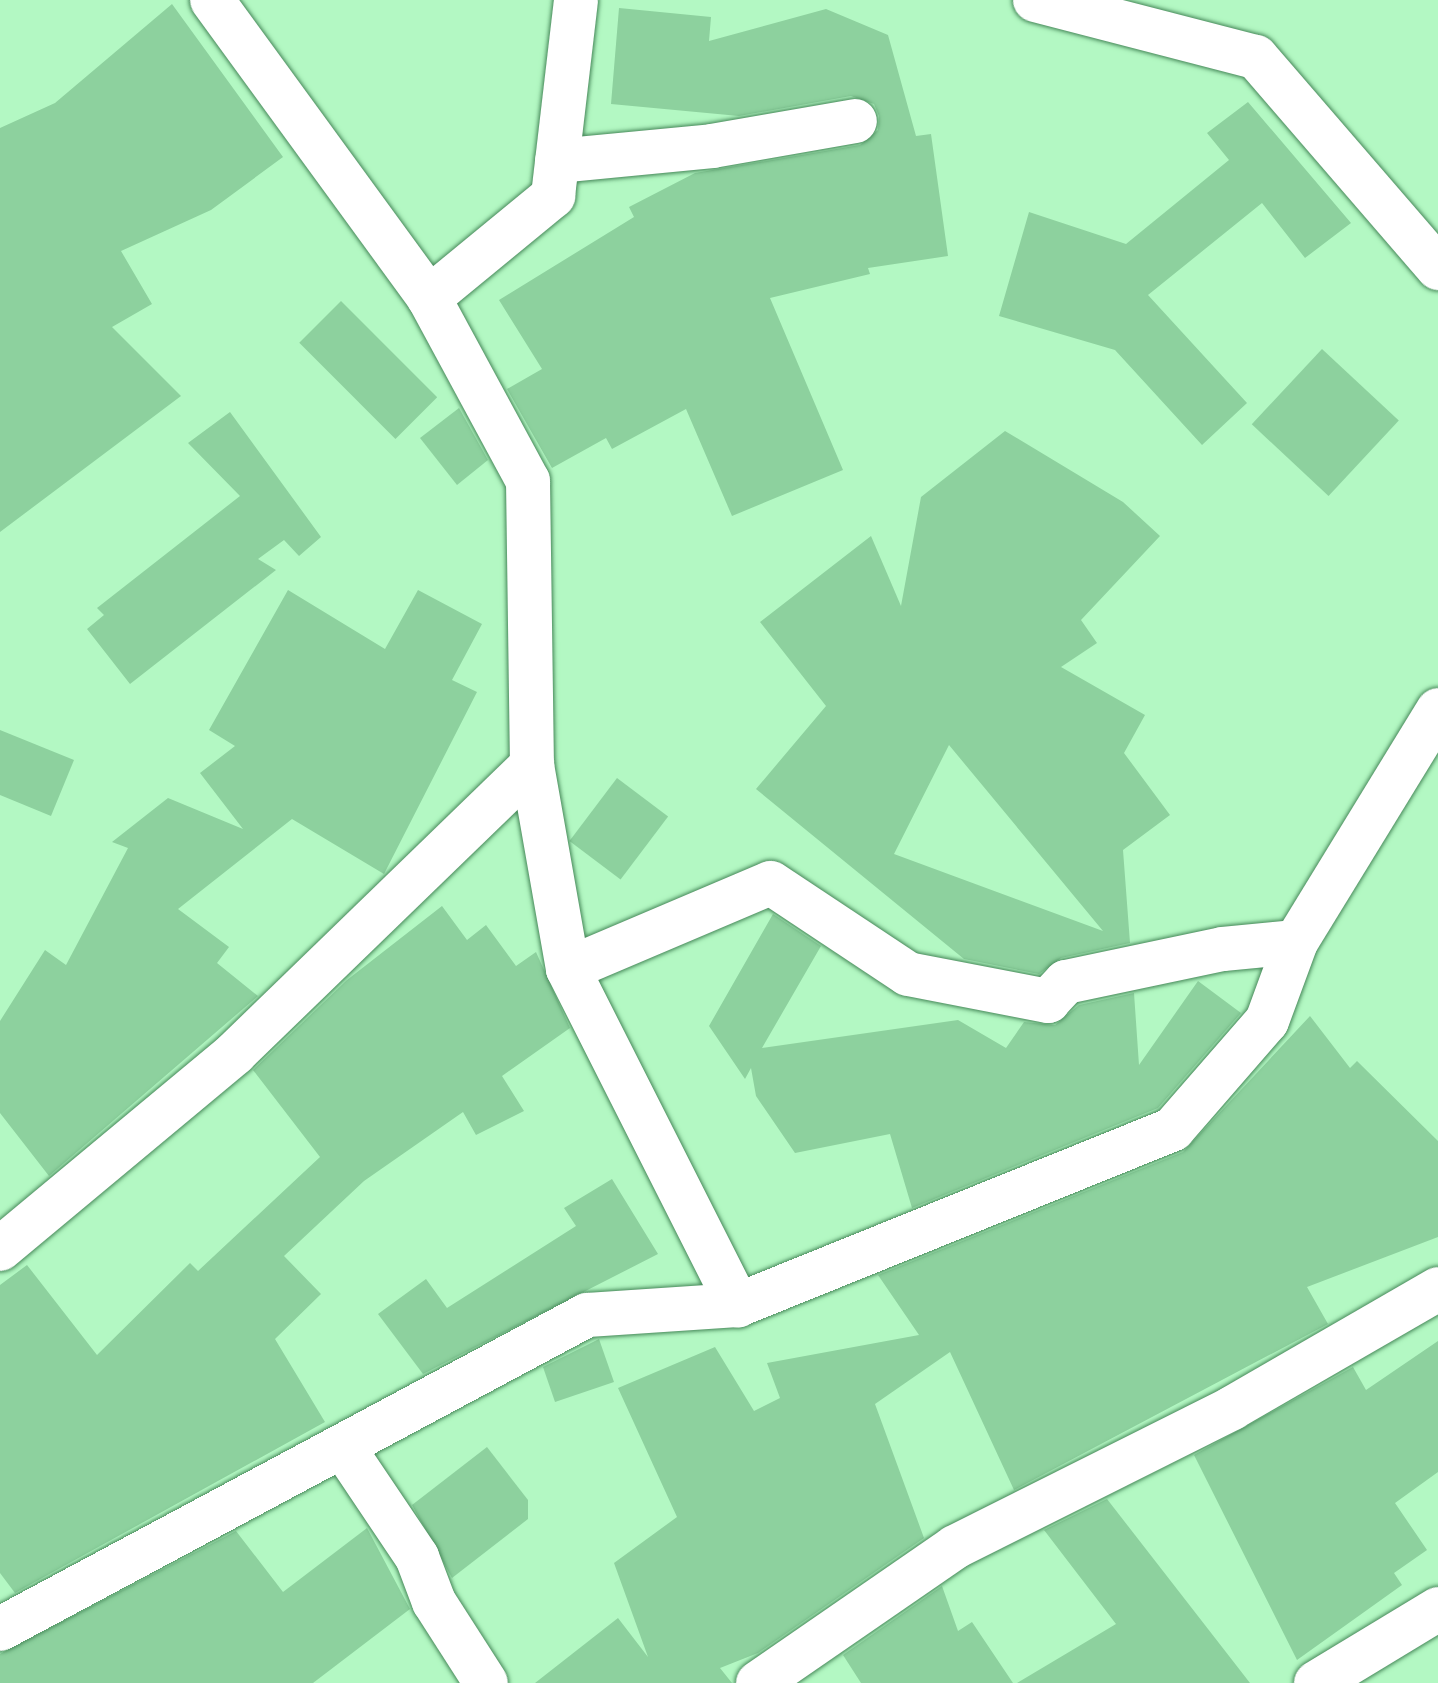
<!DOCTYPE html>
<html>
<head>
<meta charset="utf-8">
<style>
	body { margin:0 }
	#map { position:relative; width:1438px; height:1683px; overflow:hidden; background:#b3f8c3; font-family:Karla,sans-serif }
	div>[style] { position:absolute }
	.building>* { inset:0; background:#8dd19e; transform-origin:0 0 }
	.roads { filter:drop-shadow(0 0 2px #468859) drop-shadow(0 0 2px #468859) }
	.minor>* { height:44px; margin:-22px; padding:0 22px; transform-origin:22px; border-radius:22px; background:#fff }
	span { translate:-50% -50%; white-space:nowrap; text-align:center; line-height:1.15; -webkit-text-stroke:6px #b3f8c3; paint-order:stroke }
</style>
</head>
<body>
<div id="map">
	<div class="building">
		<div style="clip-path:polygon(172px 4px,283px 157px,211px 210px,121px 251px,152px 304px,112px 327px,181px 396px,0 532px,0 128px,55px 103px)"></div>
		<div style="clip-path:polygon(619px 8px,711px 17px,709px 41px,826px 9px,888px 35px,916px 136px,931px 134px,948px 256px,868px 268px,870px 274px,770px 298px,843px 470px,732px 516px,686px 409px,612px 449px,606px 438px,552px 468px,507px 389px,542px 369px,499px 300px,634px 217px,629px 207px,695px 173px,860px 145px,878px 130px,879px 116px,874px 104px,851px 96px,739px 116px,611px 104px)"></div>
		<div style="clip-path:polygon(1248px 102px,1351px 223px,1305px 258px,1262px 203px,1148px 295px,1247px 403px,1202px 445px,1115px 350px,999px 316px,1029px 212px,1126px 244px,1229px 160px,1207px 133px)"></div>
		<div style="left:341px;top:301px;width:136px;height:59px;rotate:45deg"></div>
		<div style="left:1322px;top:349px;width:105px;height:103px;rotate:43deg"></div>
		<div style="clip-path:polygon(459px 408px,488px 460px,457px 485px,420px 438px)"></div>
		<div style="clip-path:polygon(230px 412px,321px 537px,299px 556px,284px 540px,258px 559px,276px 570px,130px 684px,87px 629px,104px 615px,97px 608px,240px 496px,188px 443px)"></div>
		<div style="clip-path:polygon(evenodd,1005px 431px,1123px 502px,1160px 536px,1081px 620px,1097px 643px,1061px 667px,1145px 715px,1124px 753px,1170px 815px,1123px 850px,1130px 943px,1061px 958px,1039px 974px,964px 959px,756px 789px,826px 706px,760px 622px,871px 536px,901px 606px,921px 497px,1005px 431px,949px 745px,1103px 931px,894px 854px,949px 745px)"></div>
		<div style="clip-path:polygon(288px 590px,385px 649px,418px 590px,482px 624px,452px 680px,477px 692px,384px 874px,292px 819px,178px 909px,229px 947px,217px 963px,258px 996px,49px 1176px,0 1113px,0 1021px,45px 950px,66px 965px,128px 848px,112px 842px,168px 798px,243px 829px,200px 773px,235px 746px,209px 730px)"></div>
		<div style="clip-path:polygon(0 730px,74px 760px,51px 816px,0 795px)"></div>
		<div style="left:617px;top:778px;width:64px;height:79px;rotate:37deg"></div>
		<div style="clip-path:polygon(442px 906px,467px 940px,486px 925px,516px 966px,536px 952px,570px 1028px,502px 1076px,524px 1111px,476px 1135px,463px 1112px,364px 1181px,284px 1256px,321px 1294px,275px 1339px,325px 1422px,15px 1593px,0 1573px,0 1285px,27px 1265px,97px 1355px,190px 1263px,198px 1271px,320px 1157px,253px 1070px,347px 980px)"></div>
		<div style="clip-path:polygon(773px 914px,821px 946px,762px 1048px,958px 1020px,1006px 1048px,1024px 1022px,1055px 1025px,1079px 1005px,1134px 993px,1139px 1065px,1198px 981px,1241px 1013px,1158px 1108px,912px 1208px,890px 1134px,795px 1153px,756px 1096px,751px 1068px,745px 1079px,709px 1026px)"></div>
		<div style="clip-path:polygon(1310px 1016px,1350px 1068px,1357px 1061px,1438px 1141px,1438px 1237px,1307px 1287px,1328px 1324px,1014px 1490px,950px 1352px,875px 1404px,924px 1538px,758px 1653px,720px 1668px,732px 1683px,535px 1683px,618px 1618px,648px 1657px,614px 1563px,677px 1517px,618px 1388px,715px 1347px,754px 1411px,780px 1398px,767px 1363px,919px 1335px,878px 1275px,1183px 1152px)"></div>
		<div style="clip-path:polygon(612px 1179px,658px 1254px,423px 1374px,378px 1314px,426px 1279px,447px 1308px,576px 1226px,564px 1208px)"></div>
		<div style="clip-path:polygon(599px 1339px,614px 1382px,555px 1402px,543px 1367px)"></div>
		<div style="clip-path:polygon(1438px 1341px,1438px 1472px,1395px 1503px,1427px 1550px,1394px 1573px,1402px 1585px,1297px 1660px,1194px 1455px,1353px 1367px,1366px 1390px)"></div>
		<div style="clip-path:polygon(487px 1447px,528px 1500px,528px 1519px,452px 1578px,412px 1505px)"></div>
		<div style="clip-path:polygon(1107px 1499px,1250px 1683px,1017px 1683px,1116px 1624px,1044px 1530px)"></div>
		<div style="clip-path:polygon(367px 1528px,410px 1609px,313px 1683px,0 1683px,0 1654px,236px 1531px,283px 1592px)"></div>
		<div style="clip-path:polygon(942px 1586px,958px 1631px,972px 1622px,1013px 1683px,861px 1683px,843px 1655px)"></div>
	</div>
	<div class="roads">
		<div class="minor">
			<div style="left:212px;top:0;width:369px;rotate:53.9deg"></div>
			<div style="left:429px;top:298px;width:208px;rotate:61.6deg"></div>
			<div style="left:528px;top:481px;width:284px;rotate:89.2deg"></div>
			<div style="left:532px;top:765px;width:207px;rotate:80deg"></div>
			<div style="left:568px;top:969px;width:377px;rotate:63.2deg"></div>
			<div style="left:1035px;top:0;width:228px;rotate:14.5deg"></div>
			<div style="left:1256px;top:57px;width:279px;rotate:49.2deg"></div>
			<div style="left:557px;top:161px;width:156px;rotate:-5.5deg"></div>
			<div style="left:712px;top:146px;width:145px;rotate:-9.9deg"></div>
			<div style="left:429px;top:298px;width:161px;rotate:-39.4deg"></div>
			<div style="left:553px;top:196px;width:197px;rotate:-83.3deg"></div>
			<div style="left:568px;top:969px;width:220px;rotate:-23deg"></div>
			<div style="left:771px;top:883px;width:164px;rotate:33.6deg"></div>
			<div style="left:908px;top:974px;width:143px;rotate:10.9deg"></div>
			<div style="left:1048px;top:1001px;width:26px;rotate:-47deg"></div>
			<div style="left:1066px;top:982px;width:160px;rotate:-11.9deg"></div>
			<div style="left:1223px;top:949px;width:73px;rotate:-5.5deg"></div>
			<div style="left:0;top:1249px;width:306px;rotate:-39.8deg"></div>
			<div style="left:235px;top:1053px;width:414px;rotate:-44.1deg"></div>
			<div style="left:343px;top:1447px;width:133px;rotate:56.1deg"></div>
			<div style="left:417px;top:1557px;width:48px;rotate:69.3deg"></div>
			<div style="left:434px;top:1602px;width:96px;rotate:57.3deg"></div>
			<div style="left:0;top:1629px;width:666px;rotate:-28.14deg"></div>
			<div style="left:587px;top:1315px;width:151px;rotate:-3.8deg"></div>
			<div style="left:738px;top:1305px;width:469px;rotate:-22deg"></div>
			<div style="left:1173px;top:1129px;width:143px;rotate:-49deg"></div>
			<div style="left:1267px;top:1021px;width:84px;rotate:-69.8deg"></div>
			<div style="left:1296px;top:942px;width:272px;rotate:-58.5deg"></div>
			<div style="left:758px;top:1683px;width:239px;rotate:-34.6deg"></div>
			<div style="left:955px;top:1547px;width:310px;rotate:-26.6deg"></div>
			<div style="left:1232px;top:1408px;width:238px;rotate:-30deg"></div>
			<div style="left:1316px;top:1683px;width:143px;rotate:-31.2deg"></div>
		</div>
	</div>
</div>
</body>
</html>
